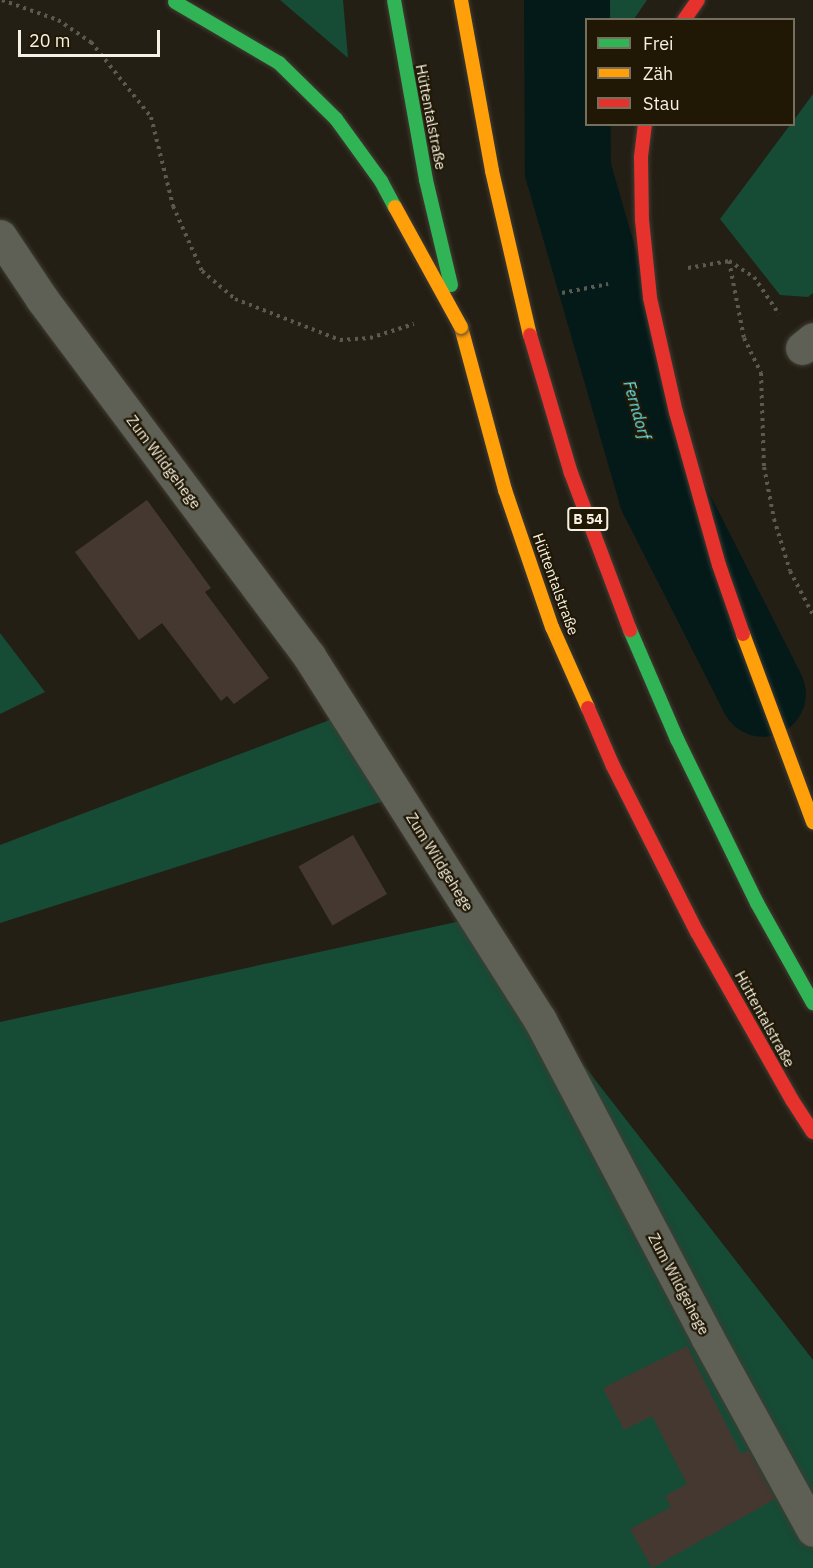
<!DOCTYPE html>
<html>
<head>
<meta charset="utf-8">
<style>
	body { margin:0 }
	#map { position:relative; width:813px; height:1568px; overflow:hidden; background:#241f14; font-family:"IBM Plex Sans",sans-serif }
	div>[style] { position:absolute }
	.green>* { inset:0; background:#164b36 }
	.river>* { height:86px; margin:-43px; padding:0 43px; transform-origin:43px; border-radius:43px; background:#031a19 }
	.building>* { inset:0; background:#453831; transform-origin:0 0 }
	.path>* { height:4px; margin-top:-2px; transform-origin:0; background:repeating-linear-gradient(90deg,#5b5a52 0 3px,transparent 0 7.5px) }
	.roads { filter:drop-shadow(0 0 2px #403c33) drop-shadow(0 0 2px #403c33) }
	.street>* { height:33px; margin:-16.5px; padding:0 16.5px; transform-origin:16.5px; border-radius:16.5px; background:#5e5f55 }
	.slow>* { height:14px; margin:-7px; padding:0 7px; transform-origin:7px; border-radius:7px; background:#ff9f0a }
	.jam>* { height:14px; margin:-7px; padding:0 7px; transform-origin:7px; border-radius:7px; background:#e5322d }
	.bridges { filter:drop-shadow(0 0 2px #403c33) drop-shadow(0 0 2px #403c33) }
	.fast-bridge>* { height:14px; margin:-7px; padding:0 7px; transform-origin:7px; border-radius:7px; background:#30b455 }
	.slow-bridge>* { height:14px; margin:-7px; padding:0 7px; transform-origin:7px; border-radius:7px; background:#ff9f0a }
	.jam-bridge>* { height:14px; margin:-7px; padding:0 7px; transform-origin:7px; border-radius:7px; background:#e5322d }
	span { translate:-50% -50%; white-space:nowrap; text-align:center; line-height:1.15; -webkit-text-stroke:4.5px #201805; paint-order:stroke }
	.shield-label span { padding:2px 4px; background:#201805; border:2px solid; border-radius:4px; -webkit-text-stroke-width:0 }
	.shield-label { font-size:14px; color:#f6f1e4; font-weight:700 }
	.street-label { font-size:15px; color:#f6f1e4 }
	.water-label { font-size:16px; color:#6be9ed; font-style:italic }
	.legend { position:absolute; left:585px; top:18px; width:210px; height:108px; box-sizing:border-box; background:#201805; border:2px solid #766f5e; margin:0; padding:8px 10px; list-style:none; font-size:18px; color:#f6f1e4 }
	.legend li { display:flex; align-items:center; gap:12px; height:30px }
	.legend b { width:30px; border:2px solid #766f5e }
	.scale { position:absolute; left:18px; top:30px; width:142px; height:27px; box-sizing:border-box; border:3px solid #f6f1e4; border-top:0; padding-left:8px; font-size:18px; line-height:21px; white-space:nowrap; color:#f6f1e4; -webkit-text-stroke:4px #201805; paint-order:stroke }
</style>
</head>
<body>
<div id="map">
	<div class="green">
		<div style="clip-path:polygon(280px 0,343px 0,348px 58px)"></div>
		<div style="clip-path:polygon(583px 0,647px 0,634px 19px,586px 20px,586px 112px,582px 121px)"></div>
		<div style="clip-path:polygon(813px 94px,813px 293px,808px 297px,780px 295px,720px 219px,790px 125px,794px 124px,794px 120px)"></div>
		<div style="clip-path:polygon(0 633px,45px 692px,0 714px)"></div>
		<div style="clip-path:polygon(356px 710px,406px 794px,0 923px,0 845px)"></div>
		<div style="clip-path:polygon(470px 919px,813px 1360px,813px 1568px,0 1568px,0 1022px)"></div>
	</div>
	<div class="river">
		<div style="left:567px;top:0;width:170px;rotate:89.7deg"></div>
		<div style="left:568px;top:170px;width:338px;rotate:73.9deg"></div>
		<div style="left:662px;top:495px;width:223px;rotate:63.1deg"></div>
	</div>
	<div class="building">
		<div style="clip-path:polygon(147px 500px,211px 588px,205px 592px,269px 678px,234px 704px,227px 696px,221px 701px,162px 623px,139px 640px,75px 552px)"></div>
		<div style="left:353px;top:835px;width:68px;height:63px;rotate:60deg"></div>
		<div style="clip-path:polygon(687px 1346px,741px 1454px,748px 1450px,775px 1499px,652px 1568px,630px 1529px,671px 1507px,665px 1496px,687px 1484px,652px 1416px,624px 1430px,603px 1388px)"></div>
	</div>
	<div class="path">
		<div style="left:2px;top:0;width:59px;rotate:19.7deg"></div>
		<div style="left:58px;top:20px;width:40px;rotate:34deg"></div>
		<div style="left:91px;top:42px;width:96px;rotate:51.3deg"></div>
		<div style="left:151px;top:117px;width:92px;rotate:76.1deg"></div>
		<div style="left:173px;top:206px;width:71px;rotate:66deg"></div>
		<div style="left:202px;top:271px;width:43px;rotate:40.3deg"></div>
		<div style="left:235px;top:299px;width:113px;rotate:21.3deg"></div>
		<div style="left:340px;top:340px;width:30px;rotate:-4deg"></div>
		<div style="left:370px;top:338px;width:46px;rotate:-17.7deg"></div>
		<div style="left:729px;top:261px;width:30px;rotate:33deg"></div>
		<div style="left:754px;top:277px;width:45px;rotate:56deg"></div>
		<div style="left:688px;top:268px;width:42px;rotate:-9.7deg"></div>
		<div style="left:729px;top:261px;width:78px;rotate:79deg"></div>
		<div style="left:744px;top:338px;width:39px;rotate:64deg"></div>
		<div style="left:761px;top:373px;width:94px;rotate:88.2deg"></div>
		<div style="left:764px;top:467px;width:53px;rotate:79.1deg"></div>
		<div style="left:774px;top:519px;width:54px;rotate:72.9deg"></div>
		<div style="left:790px;top:571px;width:50px;rotate:62.4deg"></div>
		<div style="left:562px;top:293px;width:47px;rotate:-11.1deg"></div>
	</div>
	<div class="roads">
		<div class="street">
			<div style="left:0;top:236px;width:76px;rotate:56.3deg"></div>
			<div style="left:42px;top:299px;width:446px;rotate:53.2deg"></div>
			<div style="left:309px;top:656px;width:431px;rotate:57.6deg"></div>
			<div style="left:540px;top:1020px;width:358px;rotate:62.2deg"></div>
			<div style="left:707px;top:1337px;width:220px;rotate:61.2deg"></div>
			<div style="left:802px;top:348px;width:14px;rotate:-39deg"></div>
		</div>
		<div class="slow">
			<div style="left:461px;top:327px;width:169px;rotate:74.9deg"></div>
			<div style="left:505px;top:490px;width:145px;rotate:71.1deg"></div>
			<div style="left:552px;top:627px;width:89px;rotate:66deg"></div>
		</div>
		<div class="jam">
			<div style="left:684px;top:20px;width:24px;rotate:-55deg"></div>
			<div style="left:588px;top:708px;width:63px;rotate:66.7deg"></div>
			<div style="left:613px;top:766px;width:186px;rotate:63.2deg"></div>
			<div style="left:697px;top:932px;width:193px;rotate:60.5deg"></div>
			<div style="left:792px;top:1100px;width:38px;rotate:57deg"></div>
		</div>
	</div>
	<div class="bridges">
		<div class="fast-bridge">
			<div style="left:394px;top:0;width:183px;rotate:79.9deg"></div>
			<div style="left:426px;top:180px;width:108px;rotate:76.6deg"></div>
			<div style="left:175px;top:2px;width:121px;rotate:30.4deg"></div>
			<div style="left:279px;top:63px;width:80px;rotate:44.5deg"></div>
			<div style="left:336px;top:119px;width:77px;rotate:54deg"></div>
			<div style="left:381px;top:181px;width:30px;rotate:62deg"></div>
			<div style="left:630px;top:630px;width:119px;rotate:66.7deg"></div>
			<div style="left:677px;top:739px;width:182px;rotate:64deg"></div>
			<div style="left:757px;top:903px;width:115px;rotate:60.8deg"></div>
		</div>
		<div class="slow-bridge">
			<div style="left:461px;top:0;width:174px;rotate:79.7deg"></div>
			<div style="left:492px;top:171px;width:168px;rotate:77deg"></div>
			<div style="left:395px;top:207px;width:137px;rotate:61.2deg"></div>
			<div style="left:743px;top:634px;width:201px;rotate:69.6deg"></div>
		</div>
		<div class="jam-bridge">
			<div style="left:645px;top:124px;width:34px;rotate:97deg"></div>
			<div style="left:641px;top:158px;width:62px;rotate:89.1deg"></div>
			<div style="left:642px;top:220px;width:78px;rotate:84.1deg"></div>
			<div style="left:650px;top:298px;width:117px;rotate:77.2deg"></div>
			<div style="left:676px;top:412px;width:159px;rotate:74.3deg"></div>
			<div style="left:719px;top:565px;width:73px;rotate:70.8deg"></div>
			<div style="left:530px;top:335px;width:144px;rotate:73.5deg"></div>
			<div style="left:571px;top:473px;width:168px;rotate:69.4deg"></div>
		</div>
	</div>
	<div class="shield-label">
		<span style="left:588px;top:519px">B 54</span>
	</div>
	<div class="street-label">
		<span style="left:431px;top:117px;rotate:79deg">Hüttentalstraße</span>
		<span style="left:164px;top:462px;rotate:53deg">Zum Wildgehege</span>
		<span style="left:556px;top:584px;rotate:70deg">Hüttentalstraße</span>
		<span style="left:440px;top:862px;rotate:58deg">Zum Wildgehege</span>
		<span style="left:765px;top:1019px;rotate:61deg">Hüttentalstraße</span>
		<span style="left:679px;top:1284px;rotate:62deg">Zum Wildgehege</span>
	</div>
	<div class="water-label">
		<span style="left:637px;top:410px;rotate:74deg">Ferndorf</span>
	</div>
	<ul class="legend">
	<li><b style="height:8px;background:#30b455"></b>Frei</li>
	<li><b style="height:8px;background:#ff9f0a"></b>Zäh</li>
	<li><b style="height:8px;background:#e5322d"></b>Stau</li>
	</ul>
	<div class="scale">20 m</div>
</div>
</body>
</html>
